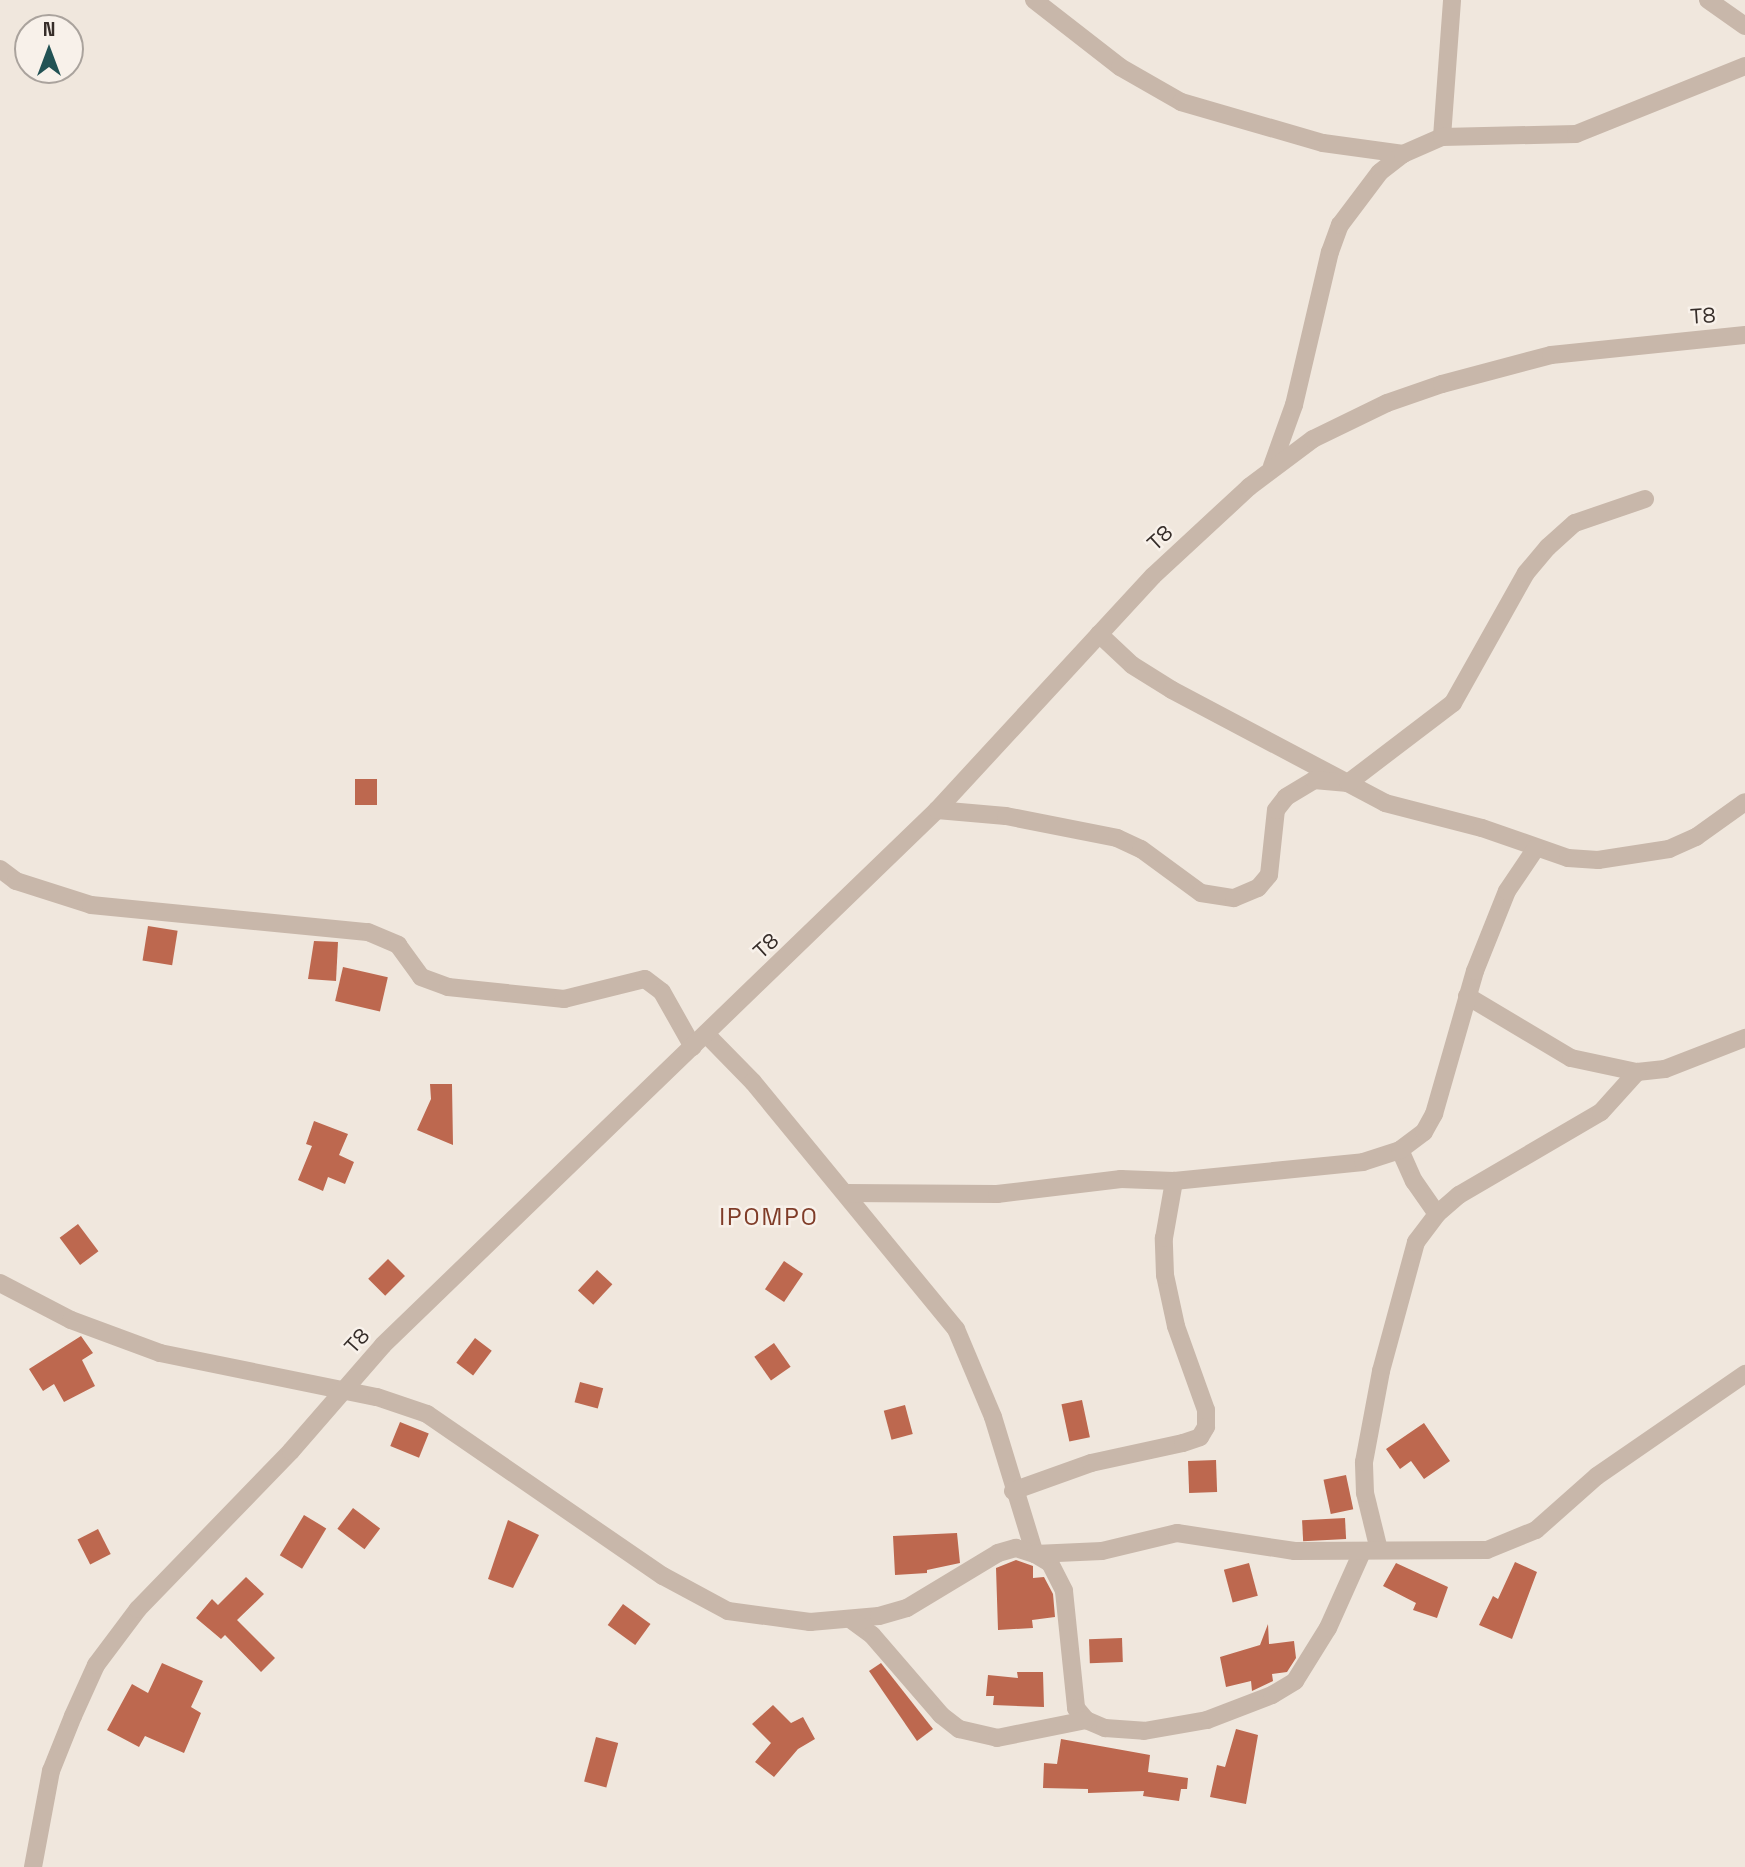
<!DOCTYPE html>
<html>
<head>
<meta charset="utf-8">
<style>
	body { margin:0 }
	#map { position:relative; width:1745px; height:1867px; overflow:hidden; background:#f0e7dd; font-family:"Space Grotesk",sans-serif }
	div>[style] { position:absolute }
	.building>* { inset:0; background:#bd684f; transform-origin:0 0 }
	.minor>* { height:18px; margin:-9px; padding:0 9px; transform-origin:9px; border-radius:9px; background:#c8b7aa }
	.tertiary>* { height:18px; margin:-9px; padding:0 9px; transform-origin:9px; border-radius:9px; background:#c8b7aa }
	span { translate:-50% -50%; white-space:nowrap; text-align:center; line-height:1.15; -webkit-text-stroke:5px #f8f1ea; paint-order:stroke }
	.street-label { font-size:21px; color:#362d29 }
	.quarter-label { font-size:24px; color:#7f3c28; letter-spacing:2px }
	.north { position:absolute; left:14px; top:14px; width:70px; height:70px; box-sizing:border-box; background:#f8f1ea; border:2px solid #aaa39d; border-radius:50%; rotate:0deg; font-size:19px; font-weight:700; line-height:28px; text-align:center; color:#362d29 }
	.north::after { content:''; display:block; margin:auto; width:24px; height:32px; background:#225254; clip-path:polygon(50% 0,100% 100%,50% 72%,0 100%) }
</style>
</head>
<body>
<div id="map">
	<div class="building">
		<div style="left:355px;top:779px;width:22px;height:26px"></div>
		<div style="left:148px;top:926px;width:30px;height:35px;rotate:9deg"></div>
		<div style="clip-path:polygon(314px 941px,338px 942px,336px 981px,308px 979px)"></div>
		<div style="left:343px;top:967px;width:46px;height:35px;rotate:13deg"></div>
		<div style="clip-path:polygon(430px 1084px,452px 1084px,453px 1145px,417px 1130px,431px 1099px)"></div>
		<div style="clip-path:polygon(314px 1121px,348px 1134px,339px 1155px,354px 1162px,345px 1184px,328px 1177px,323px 1191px,298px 1180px,312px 1146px,306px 1144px)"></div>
		<div style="left:78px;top:1224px;width:34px;height:23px;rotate:53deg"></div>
		<div style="left:388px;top:1259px;width:24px;height:28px;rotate:45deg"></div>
		<div style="left:784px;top:1261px;width:23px;height:34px;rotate:34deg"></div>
		<div style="left:597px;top:1270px;width:21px;height:28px;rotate:43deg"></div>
		<div style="clip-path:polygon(81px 1336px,93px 1353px,82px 1360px,95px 1386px,64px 1402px,54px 1384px,43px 1391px,29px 1369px)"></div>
		<div style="left:475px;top:1338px;width:21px;height:31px;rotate:37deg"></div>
		<div style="left:774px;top:1343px;width:29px;height:24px;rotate:55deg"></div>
		<div style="left:580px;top:1382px;width:24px;height:21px;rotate:15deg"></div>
		<div style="left:1082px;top:1400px;width:38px;height:21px;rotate:78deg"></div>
		<div style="left:905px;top:1405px;width:30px;height:22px;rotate:75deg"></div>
		<div style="left:400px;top:1422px;width:31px;height:26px;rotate:22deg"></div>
		<div style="clip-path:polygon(1424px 1423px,1450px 1461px,1424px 1479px,1411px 1461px,1400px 1469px,1386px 1449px)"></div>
		<div style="left:1216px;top:1460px;width:32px;height:28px;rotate:88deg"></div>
		<div style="left:1346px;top:1475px;width:35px;height:23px;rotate:78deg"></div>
		<div style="left:353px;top:1508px;width:34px;height:26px;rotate:37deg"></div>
		<div style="left:304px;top:1515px;width:26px;height:47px;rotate:31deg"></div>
		<div style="left:1345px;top:1518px;width:21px;height:43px;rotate:87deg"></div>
		<div style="clip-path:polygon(508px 1520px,539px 1535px,513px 1588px,488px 1579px)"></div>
		<div style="left:98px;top:1529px;width:28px;height:23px;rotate:63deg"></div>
		<div style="clip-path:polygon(957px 1533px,960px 1563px,927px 1570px,927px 1573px,895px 1575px,893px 1536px)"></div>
		<div style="clip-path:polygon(1016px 1560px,1033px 1566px,1033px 1578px,1044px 1577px,1053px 1594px,1055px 1617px,1032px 1620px,1033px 1628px,998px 1630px,996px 1568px)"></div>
		<div style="clip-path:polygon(1515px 1562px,1537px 1572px,1512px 1639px,1479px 1625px,1493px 1596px,1498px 1599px)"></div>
		<div style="left:1249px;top:1563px;width:34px;height:26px;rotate:75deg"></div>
		<div style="clip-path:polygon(1396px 1563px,1448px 1587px,1437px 1618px,1413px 1610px,1416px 1603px,1383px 1586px)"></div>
		<div style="clip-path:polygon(246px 1577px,264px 1594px,237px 1620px,275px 1658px,261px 1672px,225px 1635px,221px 1639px,196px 1618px,212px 1599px,218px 1605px)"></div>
		<div style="left:623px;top:1604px;width:34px;height:26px;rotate:36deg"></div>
		<div style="clip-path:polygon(1268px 1624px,1269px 1644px,1294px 1641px,1296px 1658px,1287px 1672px,1272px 1674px,1273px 1681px,1252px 1691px,1251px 1681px,1226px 1687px,1220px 1657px,1260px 1645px)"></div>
		<div style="left:1122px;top:1638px;width:24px;height:33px;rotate:88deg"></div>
		<div style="clip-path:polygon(162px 1663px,203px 1681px,191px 1707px,201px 1713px,184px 1753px,145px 1736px,139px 1747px,107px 1730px,132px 1684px,148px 1693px)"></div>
		<div style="clip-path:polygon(881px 1663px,933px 1729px,917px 1741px,869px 1671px)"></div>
		<div style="clip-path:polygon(1017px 1672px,1043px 1672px,1044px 1707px,993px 1705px,994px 1696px,986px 1696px,988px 1675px,1018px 1678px)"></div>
		<div style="clip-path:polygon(773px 1705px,791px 1723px,803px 1717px,815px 1739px,798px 1749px,774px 1777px,755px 1762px,771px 1743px,752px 1724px)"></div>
		<div style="clip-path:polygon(1236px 1729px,1258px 1735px,1246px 1804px,1210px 1797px,1217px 1765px,1225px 1767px)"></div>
		<div style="left:596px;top:1737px;width:23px;height:46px;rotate:15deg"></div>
		<div style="clip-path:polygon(1061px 1739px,1150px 1755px,1148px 1772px,1188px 1778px,1187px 1789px,1181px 1789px,1179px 1801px,1143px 1796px,1144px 1791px,1088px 1793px,1088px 1789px,1043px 1788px,1044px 1763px,1057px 1764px)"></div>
	</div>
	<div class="minor">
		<div style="left:1034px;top:0;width:109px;rotate:37.9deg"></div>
		<div style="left:1120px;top:67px;width:70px;rotate:29.8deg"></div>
		<div style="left:1181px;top:102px;width:148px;rotate:16.1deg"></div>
		<div style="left:1323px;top:143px;width:81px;rotate:7.8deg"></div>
		<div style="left:1708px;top:0;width:45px;rotate:35.1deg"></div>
		<div style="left:1442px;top:137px;width:137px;rotate:-85.8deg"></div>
		<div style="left:1272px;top:466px;width:65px;rotate:-70.2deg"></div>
		<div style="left:1294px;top:405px;width:157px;rotate:-76.8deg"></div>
		<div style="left:1330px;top:252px;width:29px;rotate:-70deg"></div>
		<div style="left:1340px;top:225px;width:66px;rotate:-53deg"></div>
		<div style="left:1380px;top:172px;width:29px;rotate:-38deg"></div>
		<div style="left:1403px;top:154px;width:43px;rotate:-23.6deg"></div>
		<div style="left:1442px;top:137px;width:134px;rotate:-1.3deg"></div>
		<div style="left:1576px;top:134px;width:182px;rotate:-21.9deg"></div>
		<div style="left:1099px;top:634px;width:45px;rotate:43.2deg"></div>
		<div style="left:1132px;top:665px;width:47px;rotate:32deg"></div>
		<div style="left:1172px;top:690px;width:241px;rotate:27.9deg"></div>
		<div style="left:1385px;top:803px;width:100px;rotate:14.5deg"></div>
		<div style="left:1482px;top:828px;width:91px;rotate:19.2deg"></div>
		<div style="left:1568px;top:858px;width:30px;rotate:4deg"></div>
		<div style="left:1598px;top:860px;width:72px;rotate:-8.8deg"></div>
		<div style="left:1669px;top:849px;width:30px;rotate:-24deg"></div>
		<div style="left:1696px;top:837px;width:60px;rotate:-35.5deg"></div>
		<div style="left:937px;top:810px;width:69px;rotate:5deg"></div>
		<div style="left:1006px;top:816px;width:113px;rotate:11.2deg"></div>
		<div style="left:1117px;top:838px;width:26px;rotate:25deg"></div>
		<div style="left:1141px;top:849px;width:74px;rotate:36.3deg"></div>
		<div style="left:1201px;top:893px;width:33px;rotate:9deg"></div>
		<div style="left:1234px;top:898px;width:26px;rotate:-23deg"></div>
		<div style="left:1258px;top:888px;width:17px;rotate:-50deg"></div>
		<div style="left:1269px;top:875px;width:65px;rotate:-83.9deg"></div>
		<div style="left:1276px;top:810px;width:16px;rotate:-52deg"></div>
		<div style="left:1286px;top:797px;width:33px;rotate:-31deg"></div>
		<div style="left:1314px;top:780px;width:34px;rotate:5deg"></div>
		<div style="left:1348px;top:783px;width:132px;rotate:-37.3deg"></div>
		<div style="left:1453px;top:703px;width:149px;rotate:-60.7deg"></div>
		<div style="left:1526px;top:573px;width:34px;rotate:-50deg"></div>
		<div style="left:1548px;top:547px;width:36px;rotate:-42deg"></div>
		<div style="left:1575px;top:523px;width:74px;rotate:-18.9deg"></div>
		<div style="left:0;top:869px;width:20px;rotate:37deg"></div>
		<div style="left:16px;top:881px;width:79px;rotate:17.7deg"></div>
		<div style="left:91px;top:905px;width:278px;rotate:5.6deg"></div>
		<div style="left:368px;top:932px;width:33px;rotate:23deg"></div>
		<div style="left:398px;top:945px;width:39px;rotate:54deg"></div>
		<div style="left:421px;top:977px;width:29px;rotate:20deg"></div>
		<div style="left:448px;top:987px;width:117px;rotate:5.9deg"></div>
		<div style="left:564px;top:999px;width:83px;rotate:-13.9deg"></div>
		<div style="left:645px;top:979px;width:21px;rotate:37deg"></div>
		<div style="left:662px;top:992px;width:63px;rotate:60.6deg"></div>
		<div style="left:1467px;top:996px;width:121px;rotate:30.8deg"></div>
		<div style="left:1571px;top:1058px;width:67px;rotate:12deg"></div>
		<div style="left:1637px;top:1072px;width:28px;rotate:-6deg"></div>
		<div style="left:1665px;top:1069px;width:86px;rotate:-21.2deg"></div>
		<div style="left:706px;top:1034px;width:67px;rotate:45.6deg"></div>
		<div style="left:753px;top:1082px;width:320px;rotate:50.6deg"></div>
		<div style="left:956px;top:1329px;width:95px;rotate:67.2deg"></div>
		<div style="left:993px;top:1417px;width:143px;rotate:73deg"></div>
		<div style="left:1400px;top:1150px;width:34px;rotate:66deg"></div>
		<div style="left:1414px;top:1181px;width:40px;rotate:55.1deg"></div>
		<div style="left:846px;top:1193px;width:151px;rotate:0.4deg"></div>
		<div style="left:997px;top:1194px;width:125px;rotate:-6.9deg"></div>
		<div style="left:1121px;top:1179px;width:53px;rotate:2.2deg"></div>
		<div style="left:1174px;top:1181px;width:190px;rotate:-5.7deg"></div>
		<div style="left:1363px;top:1162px;width:39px;rotate:-18deg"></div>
		<div style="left:1400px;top:1150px;width:30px;rotate:-37deg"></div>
		<div style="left:1424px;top:1132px;width:21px;rotate:-61deg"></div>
		<div style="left:1434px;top:1114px;width:149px;rotate:-74deg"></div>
		<div style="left:1475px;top:971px;width:86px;rotate:-68.2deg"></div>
		<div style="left:1507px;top:891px;width:52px;rotate:-56deg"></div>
		<div style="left:0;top:1283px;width:80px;rotate:27.5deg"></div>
		<div style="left:71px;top:1320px;width:95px;rotate:20.3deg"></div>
		<div style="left:160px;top:1353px;width:221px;rotate:11.5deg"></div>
		<div style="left:377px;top:1397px;width:53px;rotate:18.8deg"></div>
		<div style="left:427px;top:1414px;width:286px;rotate:34.5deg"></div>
		<div style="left:663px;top:1576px;width:74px;rotate:28.3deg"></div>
		<div style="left:728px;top:1611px;width:83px;rotate:7.6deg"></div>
		<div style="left:810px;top:1622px;width:69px;rotate:-5deg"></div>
		<div style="left:879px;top:1616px;width:29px;rotate:-16deg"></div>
		<div style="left:907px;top:1608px;width:106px;rotate:-31.1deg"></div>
		<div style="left:998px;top:1553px;width:19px;rotate:-16deg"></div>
		<div style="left:1016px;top:1548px;width:20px;rotate:18deg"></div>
		<div style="left:1035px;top:1554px;width:17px;rotate:31deg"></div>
		<div style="left:1050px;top:1563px;width:31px;rotate:63deg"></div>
		<div style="left:1064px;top:1591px;width:118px;rotate:84.1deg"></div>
		<div style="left:1076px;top:1708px;width:16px;rotate:50deg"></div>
		<div style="left:1086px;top:1720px;width:21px;rotate:23deg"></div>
		<div style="left:1105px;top:1728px;width:39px;rotate:4deg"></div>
		<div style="left:1144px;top:1731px;width:64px;rotate:-9.9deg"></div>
		<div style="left:1207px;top:1720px;width:70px;rotate:-21deg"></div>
		<div style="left:1272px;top:1695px;width:27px;rotate:-31deg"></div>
		<div style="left:1295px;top:1681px;width:62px;rotate:-58.1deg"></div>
		<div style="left:1328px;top:1628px;width:83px;rotate:-65.9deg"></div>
		<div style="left:1013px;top:1491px;width:83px;rotate:-19.7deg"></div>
		<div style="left:1091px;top:1463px;width:94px;rotate:-12.3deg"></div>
		<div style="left:1183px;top:1443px;width:18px;rotate:-19deg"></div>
		<div style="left:1200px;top:1437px;width:12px;rotate:-59deg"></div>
		<div style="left:1206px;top:1427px;width:17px;rotate:-90deg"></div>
		<div style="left:1206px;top:1410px;width:89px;rotate:-109.7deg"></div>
		<div style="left:1176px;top:1326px;width:52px;rotate:-102.2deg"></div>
		<div style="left:1165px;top:1275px;width:37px;rotate:-92deg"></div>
		<div style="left:1164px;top:1238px;width:58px;rotate:-80deg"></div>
		<div style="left:1379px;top:1550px;width:59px;rotate:-103.8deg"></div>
		<div style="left:1365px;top:1493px;width:31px;rotate:-92deg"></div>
		<div style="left:1364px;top:1462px;width:93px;rotate:-79.4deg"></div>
		<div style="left:1381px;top:1371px;width:134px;rotate:-74.8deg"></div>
		<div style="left:1416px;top:1242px;width:35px;rotate:-53deg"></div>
		<div style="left:1437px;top:1214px;width:29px;rotate:-41deg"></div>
		<div style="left:1459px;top:1195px;width:164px;rotate:-30.3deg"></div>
		<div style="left:1601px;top:1112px;width:54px;rotate:-48deg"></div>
		<div style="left:1035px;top:1554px;width:67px;rotate:-2.6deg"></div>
		<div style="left:1102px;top:1551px;width:77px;rotate:-13.5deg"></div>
		<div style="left:1177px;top:1533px;width:119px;rotate:8.7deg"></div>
		<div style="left:1295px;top:1551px;width:192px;rotate:-0.3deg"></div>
		<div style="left:1487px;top:1550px;width:53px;rotate:-22.2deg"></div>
		<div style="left:1536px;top:1530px;width:81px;rotate:-41.5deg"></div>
		<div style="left:1597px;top:1476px;width:180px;rotate:-34.6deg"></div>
		<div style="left:850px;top:1619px;width:27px;rotate:36deg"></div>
		<div style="left:872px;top:1635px;width:106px;rotate:49.2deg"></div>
		<div style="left:941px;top:1715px;width:23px;rotate:38deg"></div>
		<div style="left:959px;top:1729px;width:39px;rotate:13deg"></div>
		<div style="left:997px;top:1738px;width:91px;rotate:-11.4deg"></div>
	</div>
	<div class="tertiary">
		<div style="left:33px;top:1867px;width:98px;rotate:-79.4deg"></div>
		<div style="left:51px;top:1771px;width:59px;rotate:-68.2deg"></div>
		<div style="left:73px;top:1716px;width:56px;rotate:-65.7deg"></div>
		<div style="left:96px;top:1665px;width:70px;rotate:-53.1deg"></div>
		<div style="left:138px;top:1609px;width:220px;rotate:-45.9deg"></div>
		<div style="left:291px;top:1451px;width:140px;rotate:-49deg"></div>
		<div style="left:383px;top:1345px;width:770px;rotate:-44deg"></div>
		<div style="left:937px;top:810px;width:318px;rotate:-47.3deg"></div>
		<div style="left:1153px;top:576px;width:131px;rotate:-42.8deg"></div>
		<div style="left:1249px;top:487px;width:80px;rotate:-36.9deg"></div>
		<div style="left:1313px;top:439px;width:82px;rotate:-25.9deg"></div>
		<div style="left:1387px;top:403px;width:58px;rotate:-19.1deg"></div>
		<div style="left:1442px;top:384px;width:113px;rotate:-14.9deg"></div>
		<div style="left:1551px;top:355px;width:195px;rotate:-5.9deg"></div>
	</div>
	<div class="street-label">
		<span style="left:1703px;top:316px;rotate:-4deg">T8</span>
		<span style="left:1160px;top:538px;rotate:-43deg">T8</span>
		<span style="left:766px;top:946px;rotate:-43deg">T8</span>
		<span style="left:357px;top:1341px;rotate:-48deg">T8</span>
	</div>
	<div class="quarter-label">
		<span style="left:769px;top:1217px">IPOMPO</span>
	</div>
	<div class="north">N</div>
</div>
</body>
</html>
